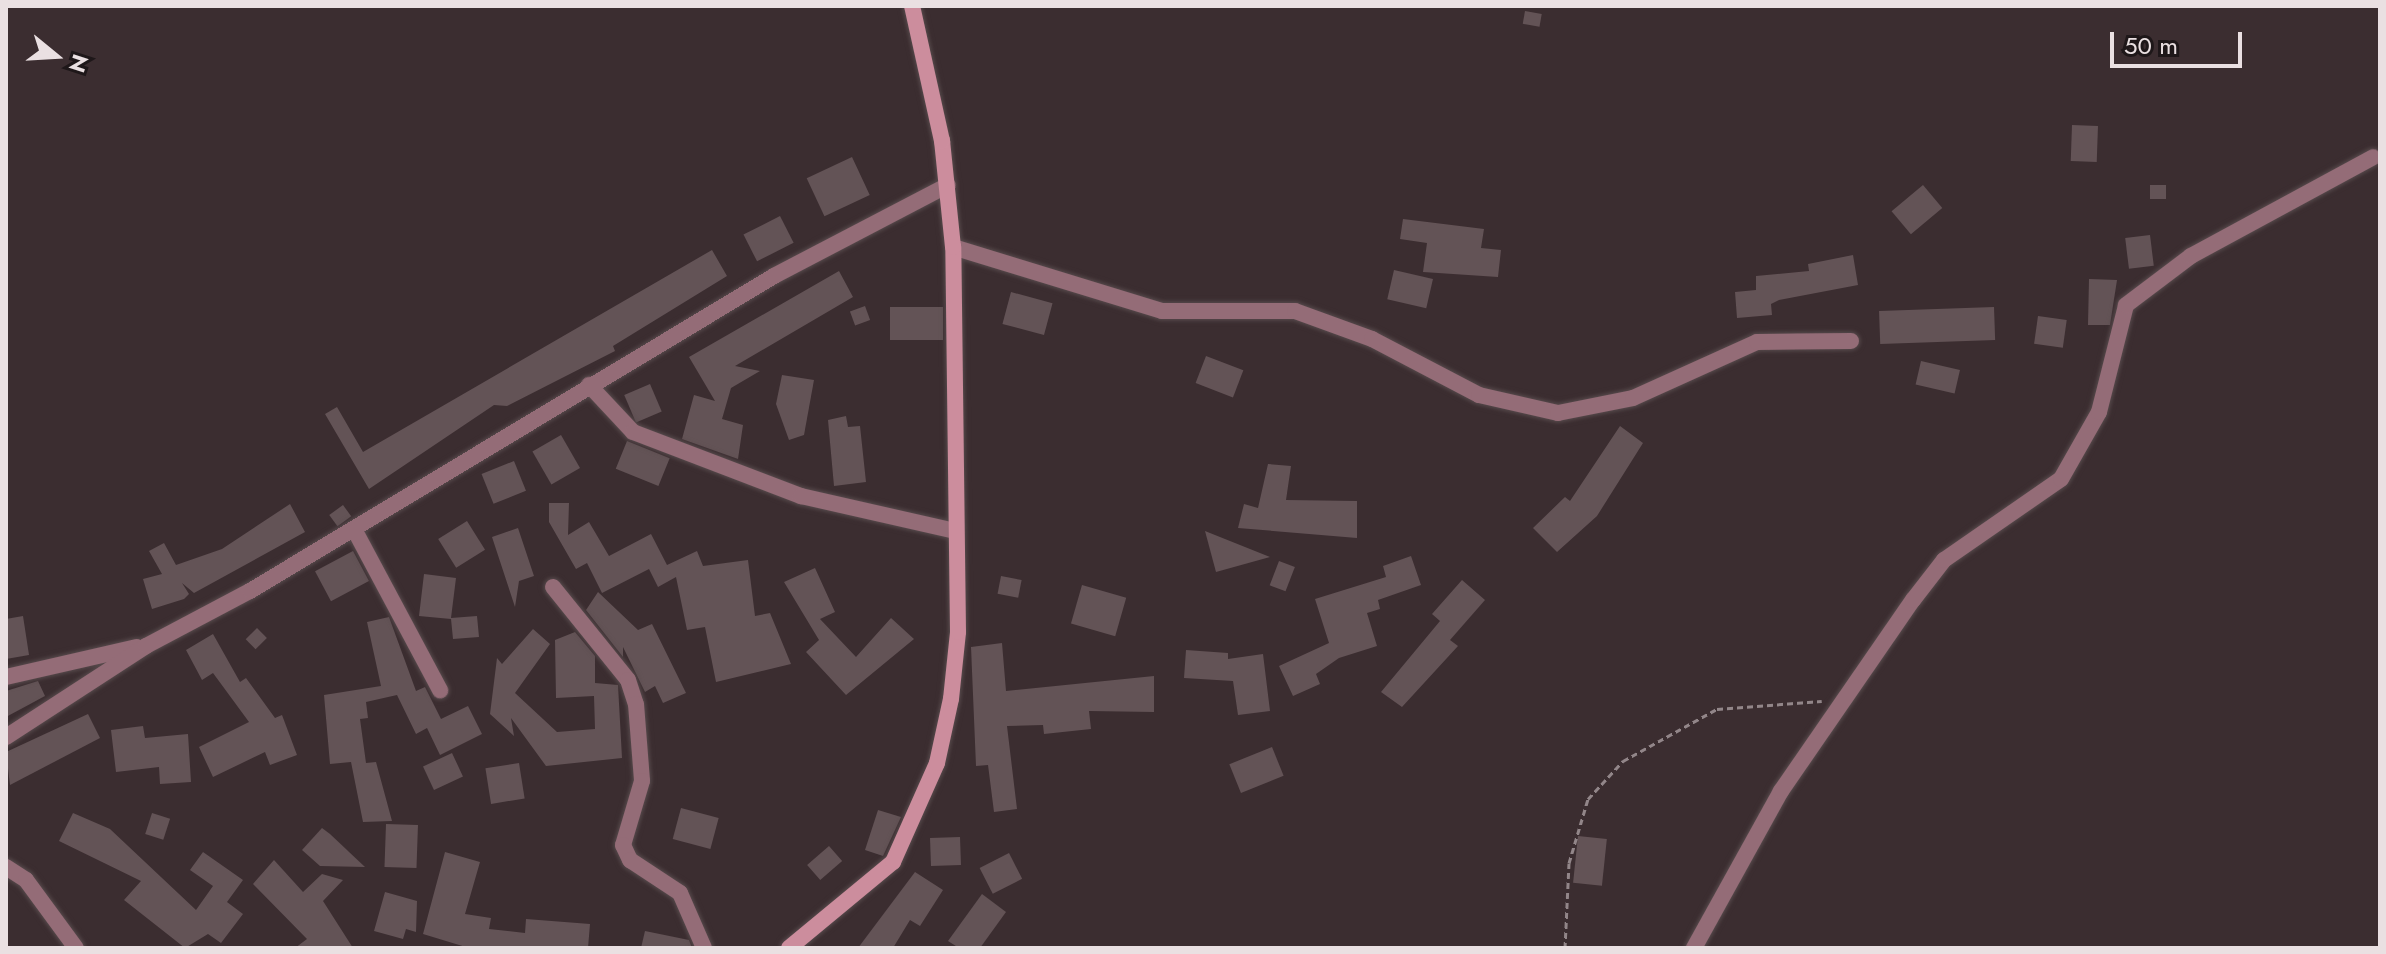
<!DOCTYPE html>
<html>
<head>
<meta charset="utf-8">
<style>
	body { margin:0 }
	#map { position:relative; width:2386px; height:954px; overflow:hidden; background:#3b2d30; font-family:Jost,sans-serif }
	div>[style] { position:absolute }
	.building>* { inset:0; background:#635356; transform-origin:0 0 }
	.path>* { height:3px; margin-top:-1.5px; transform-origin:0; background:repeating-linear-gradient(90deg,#928689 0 6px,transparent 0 10px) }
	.roads { filter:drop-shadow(0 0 2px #574a4c) drop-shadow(0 0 2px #574a4c) }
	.street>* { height:16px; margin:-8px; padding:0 8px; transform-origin:8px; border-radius:8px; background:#946c77 }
	.secondary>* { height:16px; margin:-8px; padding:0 8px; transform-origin:8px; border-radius:8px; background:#cc8d9d }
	span { translate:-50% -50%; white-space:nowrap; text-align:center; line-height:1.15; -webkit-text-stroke:6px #1e1719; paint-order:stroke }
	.frame { position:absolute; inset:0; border:8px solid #eae0e2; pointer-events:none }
	.north { position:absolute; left:16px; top:16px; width:80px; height:80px; -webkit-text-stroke:6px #1e1719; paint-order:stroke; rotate:108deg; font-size:22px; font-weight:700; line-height:32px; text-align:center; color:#eae0e2 }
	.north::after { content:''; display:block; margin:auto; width:28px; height:36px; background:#eae0e2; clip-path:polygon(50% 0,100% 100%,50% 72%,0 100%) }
	.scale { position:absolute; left:2110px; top:32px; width:132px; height:36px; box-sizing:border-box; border:4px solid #eae0e2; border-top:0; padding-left:10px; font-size:24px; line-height:28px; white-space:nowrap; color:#eae0e2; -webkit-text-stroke:6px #1e1719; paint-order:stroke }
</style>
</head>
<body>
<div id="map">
	<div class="building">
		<div style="left:1525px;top:11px;width:17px;height:13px;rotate:10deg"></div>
		<div style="left:2072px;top:125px;width:26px;height:36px;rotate:2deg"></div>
		<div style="left:852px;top:157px;width:42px;height:50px;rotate:65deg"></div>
		<div style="left:1923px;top:185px;width:30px;height:41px;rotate:50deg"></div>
		<div style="left:2150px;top:185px;width:16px;height:14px"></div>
		<div style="left:780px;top:216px;width:30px;height:41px;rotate:63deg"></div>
		<div style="clip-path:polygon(1403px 219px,1484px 229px,1481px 248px,1501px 250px,1498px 277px,1423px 272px,1427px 243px,1400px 239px)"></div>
		<div style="left:2150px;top:235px;width:31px;height:25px;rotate:83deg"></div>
		<div style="clip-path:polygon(712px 250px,727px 276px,613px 346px,615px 351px,507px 406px,494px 405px,369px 489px,325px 414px,337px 407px,363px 452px)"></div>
		<div style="clip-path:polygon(1853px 255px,1858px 285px,1779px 300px,1771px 304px,1772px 315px,1737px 318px,1735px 292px,1756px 290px,1756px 276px,1809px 271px,1808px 264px)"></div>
		<div style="left:1394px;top:270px;width:40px;height:30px;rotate:13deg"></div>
		<div style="clip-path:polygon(839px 271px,853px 297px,735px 366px,760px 371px,731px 388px,722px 419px,743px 425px,738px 459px,682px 439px,694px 395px,715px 401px,689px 357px)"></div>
		<div style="clip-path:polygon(2089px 279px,2117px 280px,2110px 325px,2088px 325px)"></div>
		<div style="left:1011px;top:292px;width:43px;height:33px;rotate:15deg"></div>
		<div style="left:865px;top:306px;width:15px;height:16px;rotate:70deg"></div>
		<div style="left:943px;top:307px;width:33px;height:53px;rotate:90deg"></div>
		<div style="left:1994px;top:307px;width:33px;height:115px;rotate:88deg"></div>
		<div style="left:2038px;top:316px;width:29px;height:28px;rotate:8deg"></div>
		<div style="left:1206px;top:356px;width:40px;height:29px;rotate:21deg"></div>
		<div style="left:1921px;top:361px;width:40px;height:24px;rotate:13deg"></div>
		<div style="clip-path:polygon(782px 375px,814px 380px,804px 435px,789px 440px,776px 404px)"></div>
		<div style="left:650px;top:384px;width:30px;height:28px;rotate:67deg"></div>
		<div style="clip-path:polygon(846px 416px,848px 427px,860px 426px,866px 482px,834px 486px,828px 420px)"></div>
		<div style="clip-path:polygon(1620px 426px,1643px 443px,1597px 516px,1557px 552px,1533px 528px,1565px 497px,1570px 501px)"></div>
		<div style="left:561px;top:435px;width:38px;height:33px;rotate:60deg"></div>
		<div style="left:627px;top:441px;width:46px;height:30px;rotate:22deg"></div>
		<div style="left:514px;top:461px;width:32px;height:35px;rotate:68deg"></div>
		<div style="clip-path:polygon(1268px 464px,1291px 466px,1286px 500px,1357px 501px,1357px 538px,1238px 528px,1244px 504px,1258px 508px)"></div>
		<div style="clip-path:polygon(549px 503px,569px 503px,568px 535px,589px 522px,609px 556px,651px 534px,667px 565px,697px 551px,703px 566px,748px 560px,755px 616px,770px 613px,791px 664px,716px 682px,705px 627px,687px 630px,676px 577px,658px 587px,649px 569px,602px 593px,587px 563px,576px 569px,549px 522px)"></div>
		<div style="clip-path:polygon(290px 504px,305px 532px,194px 593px,182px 583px,189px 594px,184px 599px,152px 609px,143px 579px,162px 574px,149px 551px,164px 543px,176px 565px,222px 549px)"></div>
		<div style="left:343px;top:505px;width:14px;height:17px;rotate:54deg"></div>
		<div style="left:467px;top:521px;width:34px;height:34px;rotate:58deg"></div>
		<div style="clip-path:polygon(518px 528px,534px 576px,519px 581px,515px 607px,492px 537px)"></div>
		<div style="clip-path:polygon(1205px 531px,1270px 557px,1216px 572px)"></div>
		<div style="left:353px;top:551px;width:34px;height:43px;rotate:62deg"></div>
		<div style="clip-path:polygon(1411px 556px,1421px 585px,1378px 600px,1380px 609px,1367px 613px,1377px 646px,1339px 658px,1316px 674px,1320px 684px,1293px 696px,1279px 666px,1329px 643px,1315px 599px,1386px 577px,1383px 566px)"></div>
		<div style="left:1279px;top:561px;width:17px;height:26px;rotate:21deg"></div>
		<div style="clip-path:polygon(815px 568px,835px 612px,820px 619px,856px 657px,891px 618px,914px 639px,846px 695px,806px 652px,819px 640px,784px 582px)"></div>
		<div style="clip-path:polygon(424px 574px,456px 578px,451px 618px,477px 616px,479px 637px,453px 639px,451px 619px,419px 616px)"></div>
		<div style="left:1001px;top:576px;width:21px;height:18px;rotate:11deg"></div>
		<div style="clip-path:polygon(1462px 580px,1485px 600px,1450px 640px,1458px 646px,1402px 707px,1381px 692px,1440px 621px,1432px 614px)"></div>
		<div style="left:1082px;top:585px;width:46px;height:40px;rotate:16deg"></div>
		<div style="clip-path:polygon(598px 592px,638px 630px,652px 624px,686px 693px,663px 703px,655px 686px,645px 692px,623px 647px,623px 657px,586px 610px)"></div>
		<div style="clip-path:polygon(23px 616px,29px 655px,6px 659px,6px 619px)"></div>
		<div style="clip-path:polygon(389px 617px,416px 691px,425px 687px,441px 719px,468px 706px,482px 734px,440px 755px,427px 728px,416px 734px,397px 695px,366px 702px,368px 718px,360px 719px,366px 763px,376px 762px,392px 821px,363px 822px,351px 762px,330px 764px,324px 695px,381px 686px,367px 622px)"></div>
		<div style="left:257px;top:628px;width:14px;height:16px;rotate:45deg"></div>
		<div style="clip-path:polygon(533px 629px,550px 644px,515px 693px,557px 732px,595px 729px,594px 696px,556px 698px,555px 640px,575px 632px,595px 656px,595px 683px,618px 685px,622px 758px,546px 766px,511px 718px,514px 736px,490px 714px,497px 658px,502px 664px)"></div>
		<div style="clip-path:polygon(213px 634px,240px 682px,246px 678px,275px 718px,282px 715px,297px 755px,270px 765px,265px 752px,213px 777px,199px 747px,249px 722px,213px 673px,202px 680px,186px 650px)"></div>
		<div style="clip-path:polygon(1002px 643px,1006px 691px,1154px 676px,1154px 712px,1089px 711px,1091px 729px,1044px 734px,1043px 725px,1007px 726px,1017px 809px,994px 812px,988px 765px,976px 766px,971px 647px)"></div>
		<div style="clip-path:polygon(1186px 650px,1228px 653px,1228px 659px,1263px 654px,1270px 711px,1238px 715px,1233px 681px,1184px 678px)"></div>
		<div style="clip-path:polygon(38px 681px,45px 696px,6px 717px,6px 691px)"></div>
		<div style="clip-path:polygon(88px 714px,100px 738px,10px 785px,6px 752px)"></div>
		<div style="clip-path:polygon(143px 726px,145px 738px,188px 734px,191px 782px,160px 784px,159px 767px,116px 772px,111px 730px)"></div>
		<div style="left:1272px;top:747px;width:31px;height:46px;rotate:68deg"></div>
		<div style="left:452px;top:753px;width:26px;height:32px;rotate:65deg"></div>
		<div style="left:519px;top:763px;width:36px;height:34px;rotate:81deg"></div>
		<div style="left:681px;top:808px;width:39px;height:32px;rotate:15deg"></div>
		<div style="clip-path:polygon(878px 810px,901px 817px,883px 856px,865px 850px)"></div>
		<div style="clip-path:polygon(73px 813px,110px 829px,196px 910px,213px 886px,190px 870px,203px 852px,243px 880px,227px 902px,243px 914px,221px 943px,208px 934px,185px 948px,124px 900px,141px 881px,59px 841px)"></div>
		<div style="left:152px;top:813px;width:19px;height:22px;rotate:18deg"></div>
		<div style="left:386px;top:824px;width:32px;height:43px;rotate:2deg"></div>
		<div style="clip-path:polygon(322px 828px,330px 834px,365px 867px,320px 866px,302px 850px)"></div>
		<div style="left:1578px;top:836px;width:29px;height:47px;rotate:6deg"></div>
		<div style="left:960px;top:837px;width:28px;height:30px;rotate:88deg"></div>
		<div style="left:829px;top:846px;width:20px;height:29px;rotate:49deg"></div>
		<div style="clip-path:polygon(445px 852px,480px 862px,465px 914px,491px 918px,489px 929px,525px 933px,526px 919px,590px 924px,588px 948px,469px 948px,423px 934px)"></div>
		<div style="left:1009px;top:853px;width:29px;height:33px;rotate:63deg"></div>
		<div style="clip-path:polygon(274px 860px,303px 892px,322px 874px,343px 880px,323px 901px,353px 948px,295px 948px,307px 939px,253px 884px)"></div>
		<div style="clip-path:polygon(915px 872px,943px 890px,920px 926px,910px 920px,893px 948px,858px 948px)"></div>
		<div style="clip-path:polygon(385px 892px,417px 901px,416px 932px,406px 929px,403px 939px,374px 931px)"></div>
		<div style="clip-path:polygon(982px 894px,1006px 912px,980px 948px,959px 948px,948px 941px)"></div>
		<div style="clip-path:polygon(645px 931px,689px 940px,692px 948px,641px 948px)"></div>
	</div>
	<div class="path">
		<div style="left:1565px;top:948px;width:85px;rotate:-87.3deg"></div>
		<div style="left:1569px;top:863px;width:67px;rotate:-73.5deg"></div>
		<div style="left:1588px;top:799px;width:52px;rotate:-47.4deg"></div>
		<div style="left:1623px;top:761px;width:107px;rotate:-29deg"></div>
		<div style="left:1717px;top:709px;width:105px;rotate:-4.4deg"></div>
	</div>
	<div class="roads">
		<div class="street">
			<div style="left:953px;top:247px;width:219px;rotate:17deg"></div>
			<div style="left:1162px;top:311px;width:133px"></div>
			<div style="left:1295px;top:311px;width:82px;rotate:20deg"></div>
			<div style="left:1372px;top:339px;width:121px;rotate:27.6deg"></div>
			<div style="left:1479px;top:395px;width:81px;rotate:12.8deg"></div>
			<div style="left:1558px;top:413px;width:76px;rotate:-11.3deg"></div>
			<div style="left:1633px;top:398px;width:136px;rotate:-24.3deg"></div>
			<div style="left:1757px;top:342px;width:94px;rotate:-0.6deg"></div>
			<div style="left:589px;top:385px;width:64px;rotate:46.9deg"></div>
			<div style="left:633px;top:432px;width:180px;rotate:20.9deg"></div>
			<div style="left:801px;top:496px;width:158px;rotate:12.8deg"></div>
			<div style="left:354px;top:529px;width:183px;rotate:61.9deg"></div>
			<div style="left:553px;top:587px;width:119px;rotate:51.1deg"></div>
			<div style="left:628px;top:680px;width:25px;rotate:72deg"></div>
			<div style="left:636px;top:704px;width:77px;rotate:85.5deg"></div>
			<div style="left:642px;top:781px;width:67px;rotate:106.5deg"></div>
			<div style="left:623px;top:845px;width:17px;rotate:65deg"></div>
			<div style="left:630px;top:860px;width:60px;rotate:33.4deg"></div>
			<div style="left:680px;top:893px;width:60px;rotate:66.4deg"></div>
			<div style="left:6px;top:677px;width:134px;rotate:-12.9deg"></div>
			<div style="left:6px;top:737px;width:167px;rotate:-33deg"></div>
			<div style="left:146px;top:646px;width:118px;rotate:-27.9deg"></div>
			<div style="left:250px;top:591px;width:611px;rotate:-31.01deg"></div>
			<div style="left:774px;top:276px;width:196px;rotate:-27.6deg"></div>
			<div style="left:6px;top:867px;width:24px;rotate:33deg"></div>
			<div style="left:26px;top:880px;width:84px;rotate:53.7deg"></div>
			<div style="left:1694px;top:948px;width:179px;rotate:-61deg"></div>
			<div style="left:1781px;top:791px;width:232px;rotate:-55.4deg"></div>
			<div style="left:1913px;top:600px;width:51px;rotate:-52.2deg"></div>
			<div style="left:1944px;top:560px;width:142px;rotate:-34.7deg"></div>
			<div style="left:2061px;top:479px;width:77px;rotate:-60.4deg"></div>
			<div style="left:2099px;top:412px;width:110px;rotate:-75.8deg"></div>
			<div style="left:2126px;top:305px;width:81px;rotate:-37deg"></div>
			<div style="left:2191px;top:256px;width:207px;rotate:-28.5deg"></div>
		</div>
		<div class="secondary">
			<div style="left:789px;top:948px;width:135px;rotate:-39.6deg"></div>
			<div style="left:893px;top:862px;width:108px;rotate:-66deg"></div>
			<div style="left:937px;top:763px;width:66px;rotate:-77.7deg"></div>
			<div style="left:951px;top:699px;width:67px;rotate:-84deg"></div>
			<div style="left:958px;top:632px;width:385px;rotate:-90.7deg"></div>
			<div style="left:953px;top:247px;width:107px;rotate:-95.9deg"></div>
			<div style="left:942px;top:141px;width:138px;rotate:-102.5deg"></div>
		</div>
	</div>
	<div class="frame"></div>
	<div class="north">N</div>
	<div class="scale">50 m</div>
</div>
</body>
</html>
